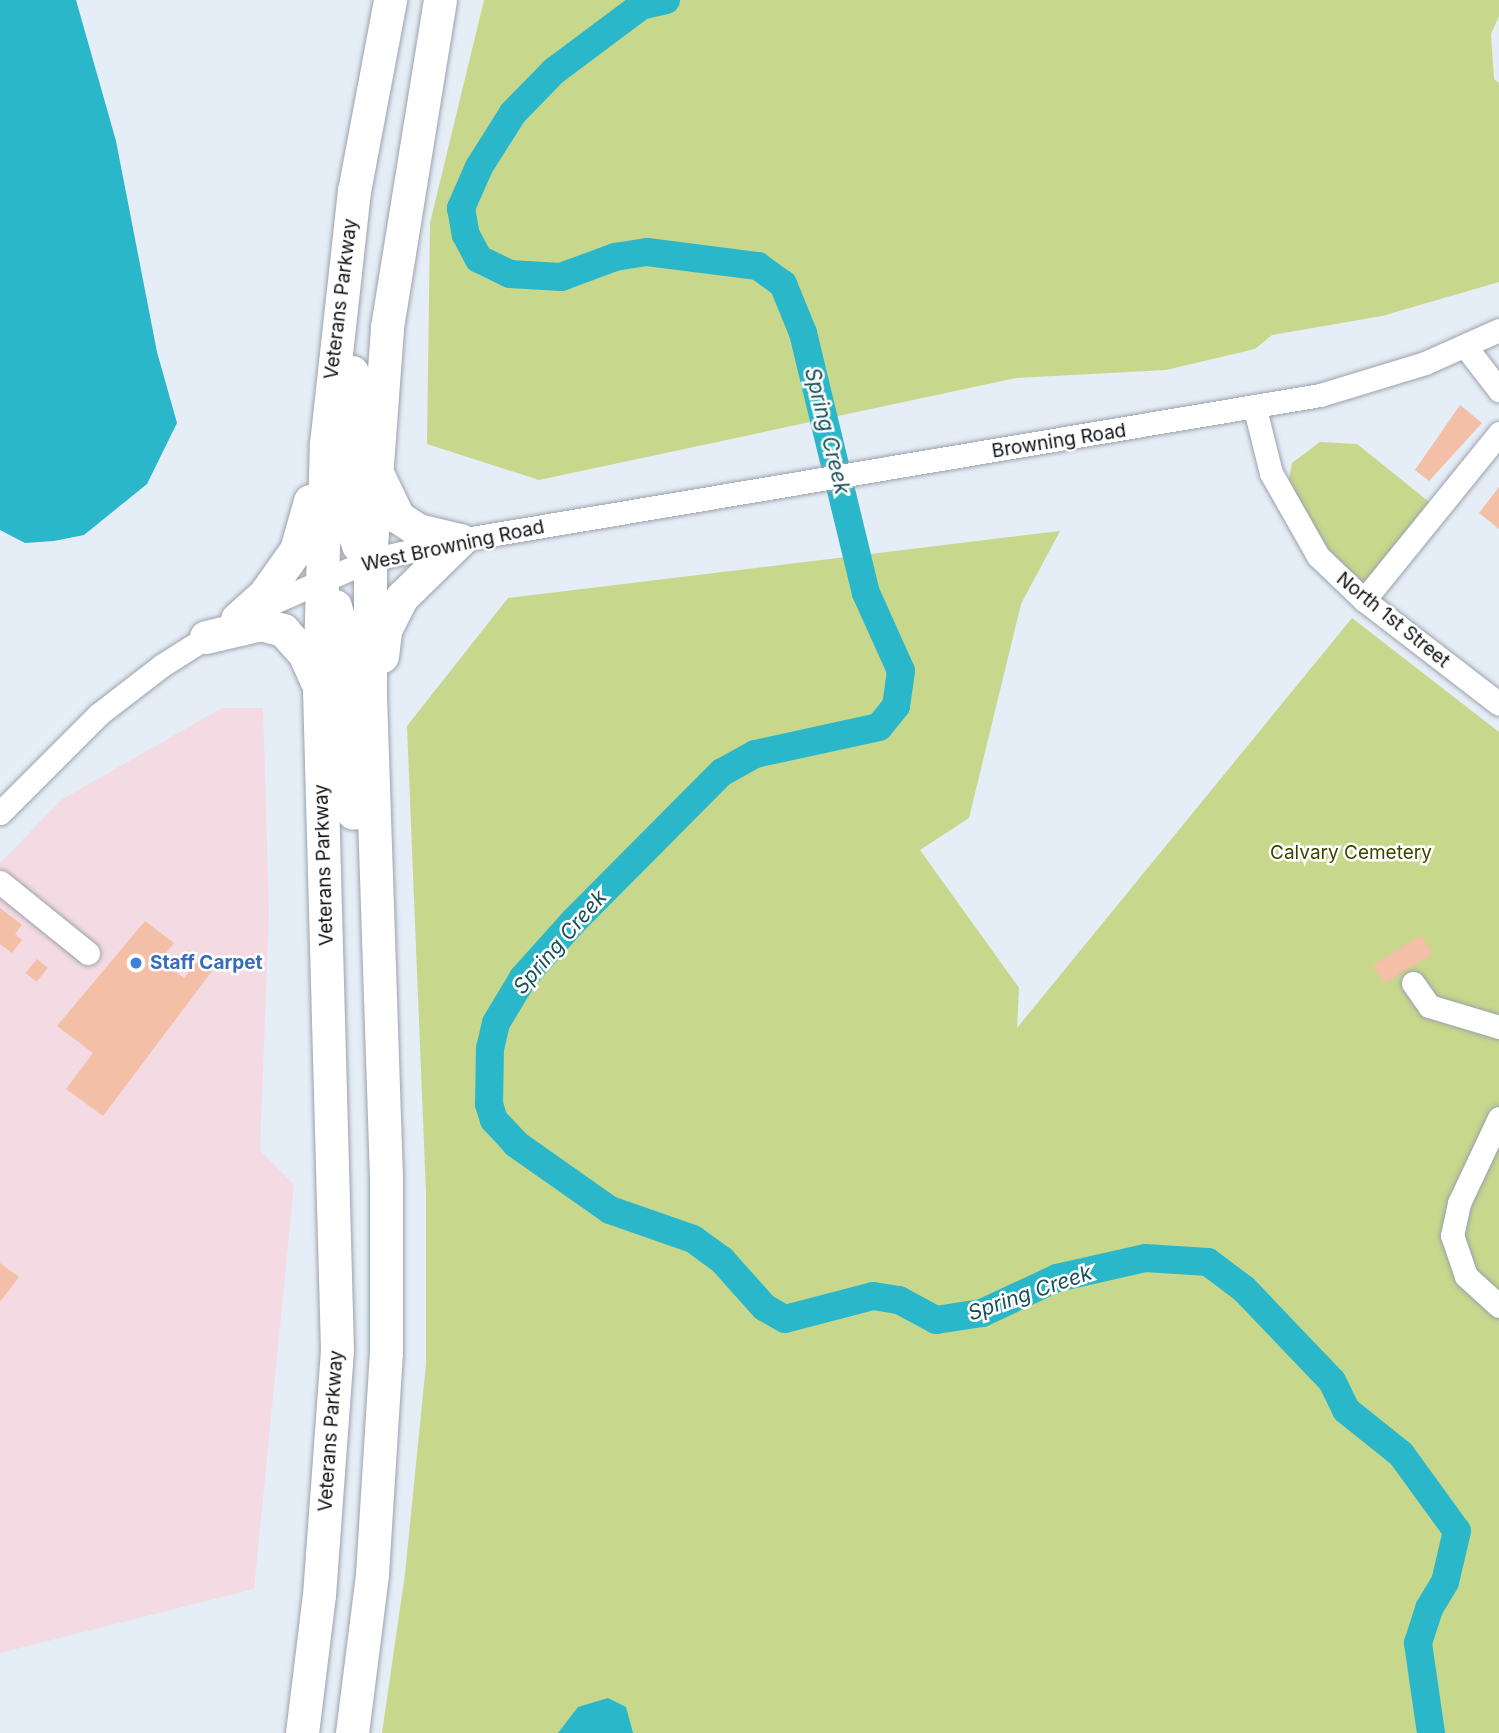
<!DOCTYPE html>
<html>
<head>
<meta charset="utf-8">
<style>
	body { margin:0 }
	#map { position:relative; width:1499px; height:1733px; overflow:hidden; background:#e5edf7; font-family:Inter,sans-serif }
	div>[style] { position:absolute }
	.commercial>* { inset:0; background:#f4dae2 }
	.green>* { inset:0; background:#c7d78c }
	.water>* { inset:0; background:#2bb7ca }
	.river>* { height:28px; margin:-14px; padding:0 14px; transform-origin:14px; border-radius:14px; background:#2bb7ca }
	.building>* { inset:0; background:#f3bfa7; transform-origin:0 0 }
	.roads { filter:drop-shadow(0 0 2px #9ba2ab) drop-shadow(0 0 2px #9ba2ab) }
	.minor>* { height:23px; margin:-11.5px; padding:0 11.5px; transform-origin:11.5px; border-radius:11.5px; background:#fff }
	.highway>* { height:33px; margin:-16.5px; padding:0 16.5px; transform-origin:16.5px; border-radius:16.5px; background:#fff }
	.dots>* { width:19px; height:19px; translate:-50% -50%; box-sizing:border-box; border:4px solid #fff; border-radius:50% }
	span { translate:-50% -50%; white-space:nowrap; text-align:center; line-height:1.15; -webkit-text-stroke:5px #fff; paint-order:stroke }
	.street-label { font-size:19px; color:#111316 }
	.park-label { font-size:19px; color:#3c4500 }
	.shop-label { font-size:19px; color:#366cbe; font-weight:700 }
	.left { translate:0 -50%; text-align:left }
	.water-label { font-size:21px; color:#195058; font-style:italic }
</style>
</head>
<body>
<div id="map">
	<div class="commercial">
		<div style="clip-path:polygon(222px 708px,263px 708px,269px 913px,260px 1150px,294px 1185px,254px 1589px,0 1653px,0 863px,61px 800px)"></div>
	</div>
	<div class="green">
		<div style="clip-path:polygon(484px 0,1499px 0,1499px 16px,1491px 34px,1494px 79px,1499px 83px,1499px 282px,1382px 316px,1272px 335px,1255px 349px,1166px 370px,1016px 378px,539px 480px,427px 444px,430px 223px)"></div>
		<div style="clip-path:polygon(1320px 442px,1357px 444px,1433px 505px,1364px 587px,1322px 547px,1288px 485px,1292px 463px)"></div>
		<div style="clip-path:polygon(1060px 531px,1021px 604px,969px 818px,920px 850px,1019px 988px,1017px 1028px,1352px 618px,1499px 732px,1499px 1733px,382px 1733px,405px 1574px,426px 1364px,426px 1193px,407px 726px,508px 598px)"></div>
	</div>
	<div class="water">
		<div style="clip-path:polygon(0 0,76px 0,116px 141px,157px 352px,177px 423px,147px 484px,84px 535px,54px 541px,25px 543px,0 530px)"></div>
		<div style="clip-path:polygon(608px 1698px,626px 1707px,633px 1733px,558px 1733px,578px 1707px)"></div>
	</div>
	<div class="river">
		<div style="left:666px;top:0;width:26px;rotate:167deg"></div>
		<div style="left:641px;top:6px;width:109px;rotate:143.2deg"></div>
		<div style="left:554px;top:71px;width:59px;rotate:134.3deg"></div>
		<div style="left:513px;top:113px;width:64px;rotate:122.2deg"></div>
		<div style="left:479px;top:167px;width:45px;rotate:113.7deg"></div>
		<div style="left:461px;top:208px;width:27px;rotate:80deg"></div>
		<div style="left:466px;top:235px;width:27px;rotate:62deg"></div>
		<div style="left:479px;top:259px;width:34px;rotate:26deg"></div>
		<div style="left:510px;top:274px;width:51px;rotate:3.4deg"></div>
		<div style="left:561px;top:277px;width:58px;rotate:-20.3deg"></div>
		<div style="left:615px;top:257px;width:32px;rotate:-9deg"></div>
		<div style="left:647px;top:252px;width:112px;rotate:7.2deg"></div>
		<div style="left:758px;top:266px;width:31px;rotate:36deg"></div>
		<div style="left:783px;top:284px;width:53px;rotate:67.8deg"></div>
		<div style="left:803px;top:333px;width:268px;rotate:76.4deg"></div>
		<div style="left:866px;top:593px;width:85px;rotate:65.8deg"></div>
		<div style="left:901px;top:671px;width:35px;rotate:98deg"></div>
		<div style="left:896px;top:706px;width:27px;rotate:129deg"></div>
		<div style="left:879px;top:727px;width:127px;rotate:167.7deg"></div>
		<div style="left:755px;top:754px;width:38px;rotate:151deg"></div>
		<div style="left:722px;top:772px;width:211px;rotate:134.8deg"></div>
		<div style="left:573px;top:922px;width:75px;rotate:131.8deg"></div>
		<div style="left:523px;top:978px;width:52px;rotate:121deg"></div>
		<div style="left:496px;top:1023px;width:26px;rotate:103deg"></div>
		<div style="left:490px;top:1048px;width:56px;rotate:91deg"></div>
		<div style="left:489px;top:1104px;width:17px;rotate:73deg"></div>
		<div style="left:494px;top:1120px;width:33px;rotate:47deg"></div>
		<div style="left:516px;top:1144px;width:115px;rotate:35.1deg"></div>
		<div style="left:610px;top:1210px;width:88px;rotate:19.3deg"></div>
		<div style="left:693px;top:1239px;width:36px;rotate:36deg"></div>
		<div style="left:722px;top:1260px;width:63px;rotate:48.2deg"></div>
		<div style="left:764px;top:1307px;width:24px;rotate:30deg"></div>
		<div style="left:785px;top:1319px;width:91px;rotate:-14.6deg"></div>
		<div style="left:873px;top:1296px;width:26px;rotate:9deg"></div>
		<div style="left:899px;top:1300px;width:42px;rotate:28.4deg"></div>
		<div style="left:936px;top:1320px;width:47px;rotate:-8.7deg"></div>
		<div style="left:982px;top:1313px;width:83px;rotate:-25deg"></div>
		<div style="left:1057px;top:1278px;width:90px;rotate:-12.8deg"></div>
		<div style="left:1145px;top:1258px;width:63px;rotate:3.6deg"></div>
		<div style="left:1208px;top:1262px;width:45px;rotate:36.9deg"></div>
		<div style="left:1244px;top:1289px;width:127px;rotate:46.3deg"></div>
		<div style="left:1332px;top:1381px;width:32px;rotate:64deg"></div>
		<div style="left:1346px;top:1410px;width:70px;rotate:38.7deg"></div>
		<div style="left:1401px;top:1454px;width:95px;rotate:54deg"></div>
		<div style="left:1457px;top:1531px;width:52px;rotate:103.2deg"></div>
		<div style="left:1445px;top:1582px;width:31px;rotate:121deg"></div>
		<div style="left:1429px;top:1609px;width:36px;rotate:108deg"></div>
		<div style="left:1418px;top:1643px;width:91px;rotate:81.8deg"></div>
	</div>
	<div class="building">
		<div style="clip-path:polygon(1460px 405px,1482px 423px,1429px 481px,1415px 470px)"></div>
		<div style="clip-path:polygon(1499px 487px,1499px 529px,1479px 513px)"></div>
		<div style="clip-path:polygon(0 908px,22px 925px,15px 934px,22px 940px,12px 953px,0 944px)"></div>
		<div style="clip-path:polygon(145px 921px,174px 943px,160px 960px,184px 978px,198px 960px,212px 971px,103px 1116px,66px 1089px,93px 1053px,57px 1026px)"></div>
		<div style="left:1421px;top:935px;width:22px;height:57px;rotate:58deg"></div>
		<div style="left:37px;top:959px;width:14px;height:18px;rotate:39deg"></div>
		<div style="clip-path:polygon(0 1263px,19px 1277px,0 1302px)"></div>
	</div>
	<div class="roads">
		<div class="minor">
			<div style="left:1465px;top:346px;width:56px;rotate:52.3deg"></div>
			<div style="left:1255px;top:409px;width:66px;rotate:76deg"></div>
			<div style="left:1271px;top:473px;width:95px;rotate:60.5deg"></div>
			<div style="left:1318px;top:556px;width:64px;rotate:43.7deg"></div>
			<div style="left:1364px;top:600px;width:170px;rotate:37.6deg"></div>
			<div style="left:1364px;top:600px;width:215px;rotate:-51deg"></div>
			<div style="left:258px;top:609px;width:122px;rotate:-23.6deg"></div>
			<div style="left:370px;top:560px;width:92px;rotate:-12.5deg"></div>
			<div style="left:460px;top:540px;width:872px;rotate:-9.57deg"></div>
			<div style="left:1320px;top:395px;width:110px;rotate:-16.9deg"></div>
			<div style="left:1425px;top:363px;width:81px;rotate:-24deg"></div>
			<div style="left:0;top:813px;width:140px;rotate:-45deg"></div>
			<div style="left:99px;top:714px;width:78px;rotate:-37.7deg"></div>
			<div style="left:161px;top:666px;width:67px;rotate:-32.3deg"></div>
			<div style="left:0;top:882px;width:113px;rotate:38.9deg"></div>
			<div style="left:1413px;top:983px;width:28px;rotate:55deg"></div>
			<div style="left:1429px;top:1006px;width:73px;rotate:16.7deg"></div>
			<div style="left:1499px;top:1118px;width:94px;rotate:115.2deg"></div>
			<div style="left:1459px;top:1203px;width:33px;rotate:102deg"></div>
			<div style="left:1452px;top:1235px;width:43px;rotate:71.1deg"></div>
			<div style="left:1466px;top:1276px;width:45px;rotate:42.3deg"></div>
		</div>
		<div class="highway">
			<div style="left:352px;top:372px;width:152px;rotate:90.4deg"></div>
			<div style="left:351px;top:524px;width:22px;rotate:72deg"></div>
			<div style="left:377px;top:473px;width:49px;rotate:64.5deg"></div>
			<div style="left:398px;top:517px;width:24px;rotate:33deg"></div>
			<div style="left:418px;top:530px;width:43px;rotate:13.4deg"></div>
			<div style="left:335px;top:606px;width:23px;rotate:75deg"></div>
			<div style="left:341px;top:628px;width:185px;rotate:86.3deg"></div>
			<div style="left:237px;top:619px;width:36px;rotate:-42deg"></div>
			<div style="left:264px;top:595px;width:55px;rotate:-54.6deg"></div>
			<div style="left:296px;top:550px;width:51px;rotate:-74.1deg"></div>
			<div style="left:206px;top:637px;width:57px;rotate:-13.3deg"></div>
			<div style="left:261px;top:624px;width:23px;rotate:15deg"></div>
			<div style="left:283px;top:630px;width:31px;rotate:48deg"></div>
			<div style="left:304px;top:653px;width:30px;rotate:66deg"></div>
			<div style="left:382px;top:656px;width:26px;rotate:-83deg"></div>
			<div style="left:385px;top:630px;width:37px;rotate:-63deg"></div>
			<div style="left:402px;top:597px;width:81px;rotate:-44.5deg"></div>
			<div style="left:302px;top:1733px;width:139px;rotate:-83deg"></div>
			<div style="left:319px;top:1595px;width:246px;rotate:-85.8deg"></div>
			<div style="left:337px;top:1350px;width:659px;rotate:-91.56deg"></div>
			<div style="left:319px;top:691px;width:247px;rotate:-88.4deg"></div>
			<div style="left:326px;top:444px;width:255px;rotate:-83.7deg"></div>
			<div style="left:354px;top:191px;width:194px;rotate:-79.3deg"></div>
			<div style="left:352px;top:1733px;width:160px;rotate:-82.8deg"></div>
			<div style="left:372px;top:1574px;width:221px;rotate:-86.4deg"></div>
			<div style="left:386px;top:1353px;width:175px;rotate:-90deg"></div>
			<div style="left:386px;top:1178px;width:481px;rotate:-91.9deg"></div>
			<div style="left:370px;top:697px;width:137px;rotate:-90deg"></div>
			<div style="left:370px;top:560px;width:234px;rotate:-85.8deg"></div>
			<div style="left:387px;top:327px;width:331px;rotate:-80.8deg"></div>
		</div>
	</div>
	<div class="dots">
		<div style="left:136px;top:963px;background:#3f7fe0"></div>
	</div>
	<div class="street-label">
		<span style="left:341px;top:299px;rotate:-83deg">Veterans Parkway</span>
		<span style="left:1059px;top:441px;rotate:-9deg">Browning Road</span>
		<span style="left:453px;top:546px;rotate:-12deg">West Browning Road</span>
		<span style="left:1393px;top:620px;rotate:39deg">North 1st Street</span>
		<span style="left:324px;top:865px;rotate:-92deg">Veterans Parkway</span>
		<span style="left:331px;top:1431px;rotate:-86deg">Veterans Parkway</span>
	</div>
	<div class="park-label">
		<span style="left:1351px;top:853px">Calvary Cemetery</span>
	</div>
	<div class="shop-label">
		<span class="left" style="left:150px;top:963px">Staff Carpet</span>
	</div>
	<div class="water-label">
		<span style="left:827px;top:431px;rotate:76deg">Spring Creek</span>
		<span style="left:560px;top:942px;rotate:-49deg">Spring Creek</span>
		<span style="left:1030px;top:1293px;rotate:-19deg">Spring Creek</span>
	</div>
</div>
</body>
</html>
